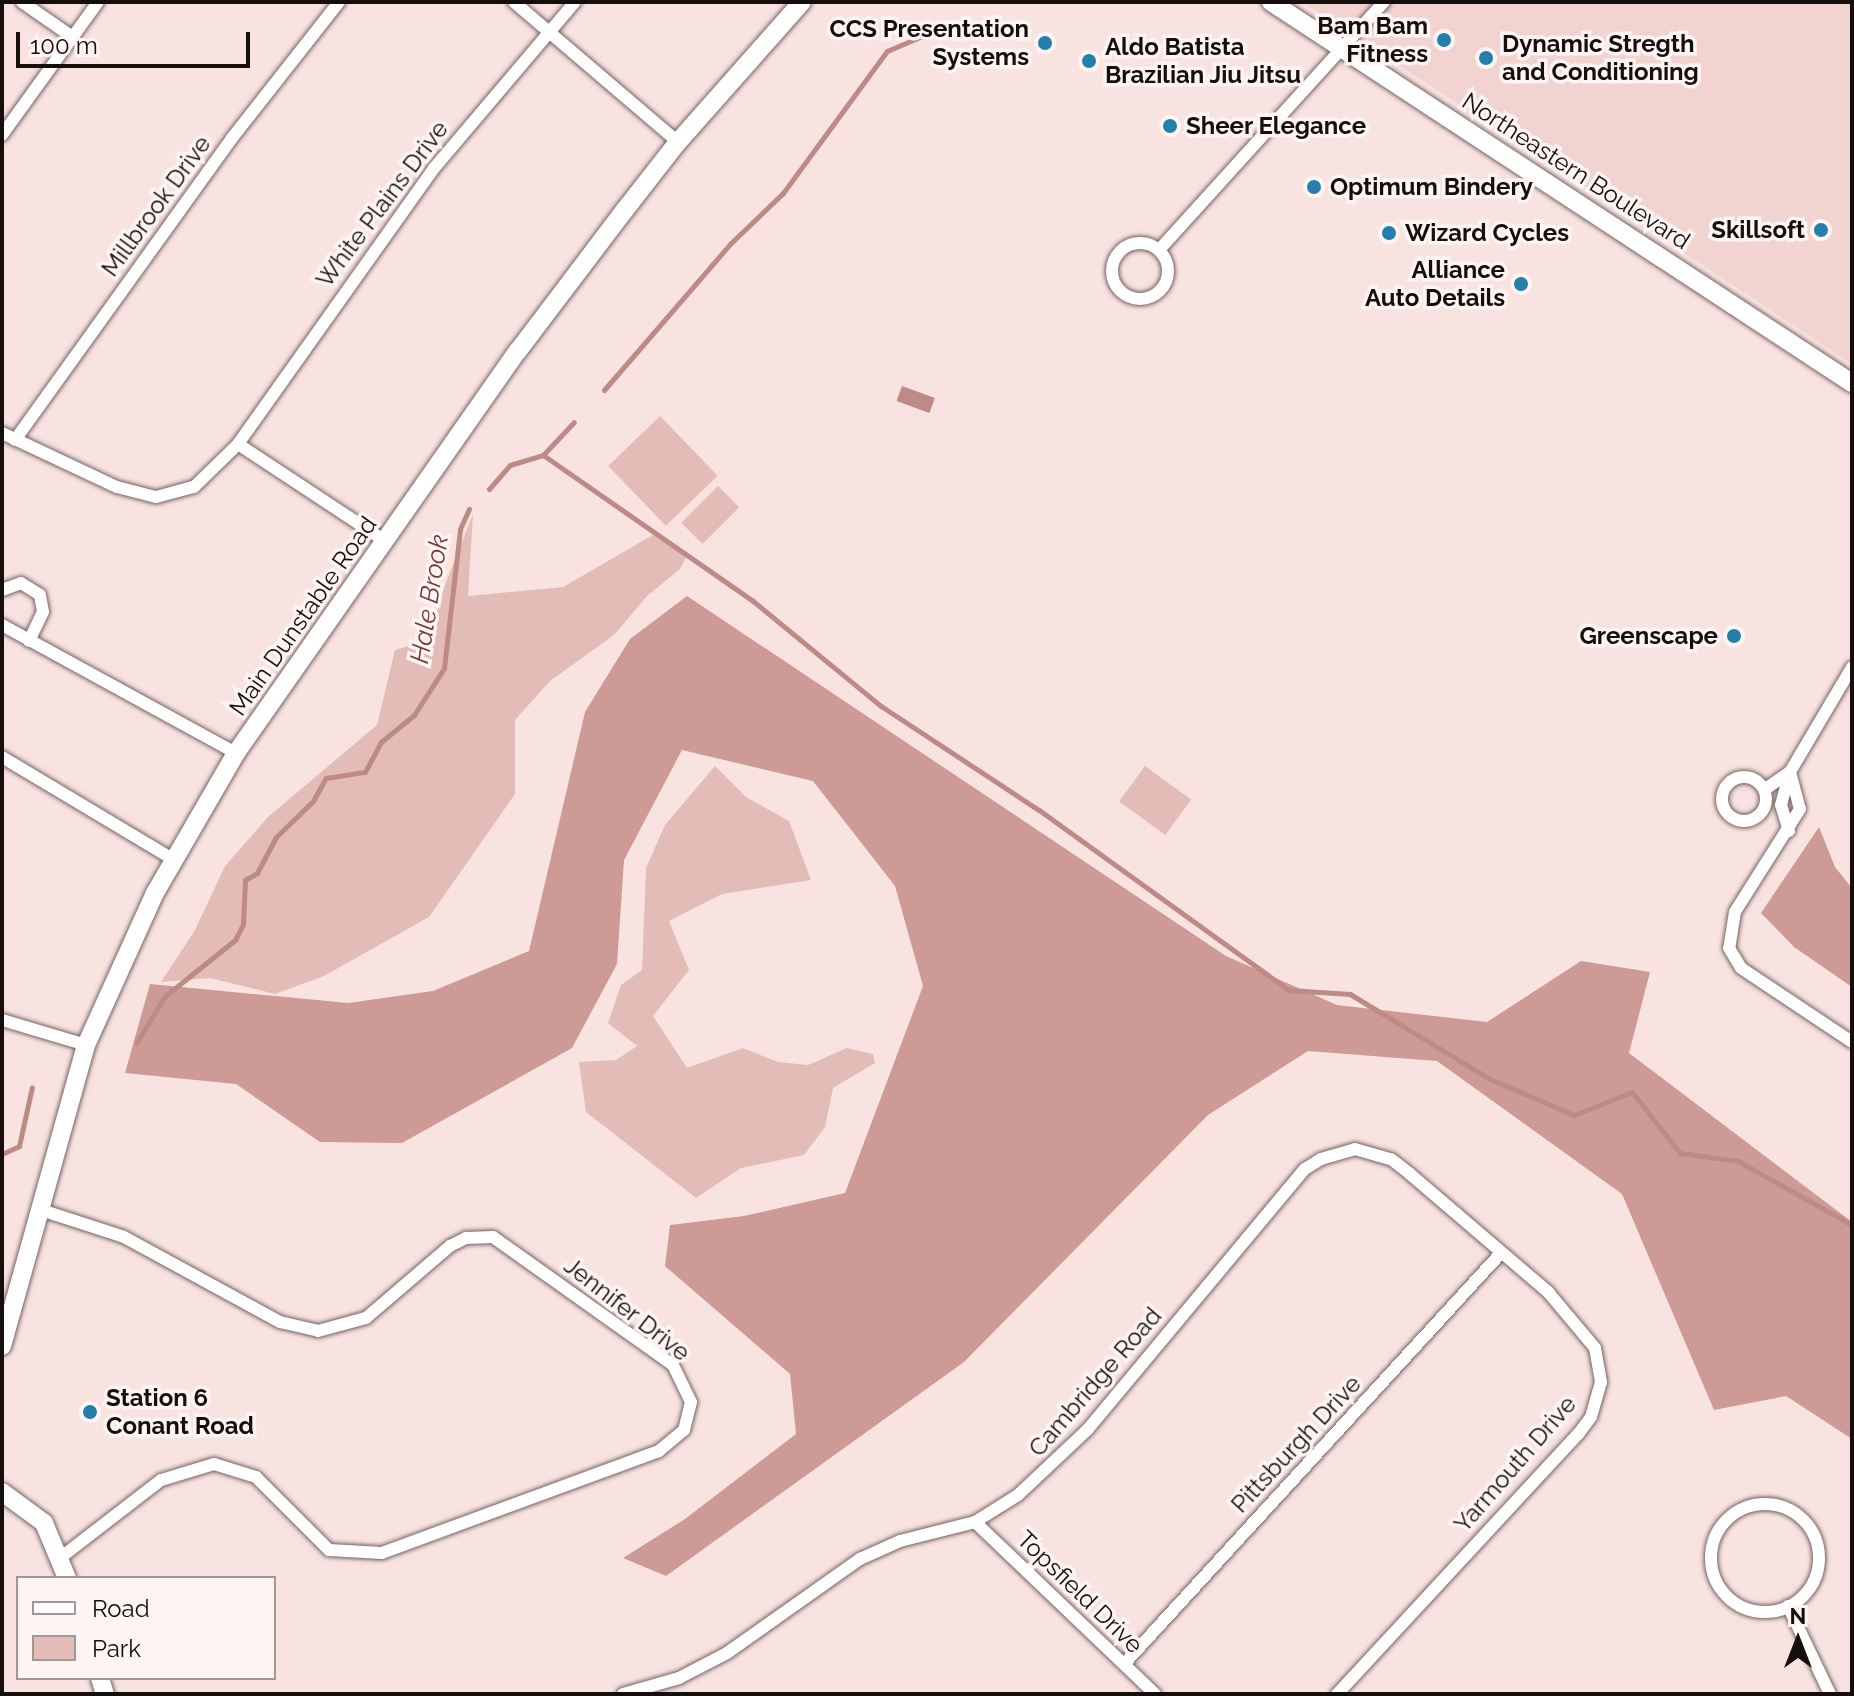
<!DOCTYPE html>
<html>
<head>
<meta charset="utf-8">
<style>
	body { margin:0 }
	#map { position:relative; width:1854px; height:1696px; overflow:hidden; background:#f9e3e1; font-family:Raleway,sans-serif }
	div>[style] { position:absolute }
	.built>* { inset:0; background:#f1d3d0 }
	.green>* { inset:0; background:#e3bcb8; transform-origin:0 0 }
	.forest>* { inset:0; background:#cd9a95 }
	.water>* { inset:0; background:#bd8a85; transform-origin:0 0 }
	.stream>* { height:5px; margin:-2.5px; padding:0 2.5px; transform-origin:2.5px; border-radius:2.5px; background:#bd8a85 }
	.roads { filter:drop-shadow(0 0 2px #766362) drop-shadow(0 0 2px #766362) }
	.street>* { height:12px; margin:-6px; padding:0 6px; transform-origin:6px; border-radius:6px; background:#fff }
	.street>.ring { margin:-6px; padding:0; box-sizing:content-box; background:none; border:12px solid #fff; border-radius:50% }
	.secondary>* { height:18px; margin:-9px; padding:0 9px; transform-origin:9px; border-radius:9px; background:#fff }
	.dots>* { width:22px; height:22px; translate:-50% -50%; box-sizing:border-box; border:4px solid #fdf4f3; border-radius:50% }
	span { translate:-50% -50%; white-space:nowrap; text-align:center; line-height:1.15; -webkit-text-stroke:7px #fdf4f3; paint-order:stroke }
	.poi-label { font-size:24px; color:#150e0d; font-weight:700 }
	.right { translate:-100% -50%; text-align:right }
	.left { translate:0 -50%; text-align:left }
	.street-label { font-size:24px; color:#150e0d }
	.water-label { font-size:26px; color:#7b3936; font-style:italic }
	.frame { position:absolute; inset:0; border:4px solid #150e0d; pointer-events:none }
	.legend { position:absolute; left:16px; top:1576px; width:260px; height:104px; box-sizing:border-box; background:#fdf4f3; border:2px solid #a09897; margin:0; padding:10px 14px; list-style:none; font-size:24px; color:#150e0d }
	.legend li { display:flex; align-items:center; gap:16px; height:40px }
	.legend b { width:40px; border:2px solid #a09897 }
	.north { position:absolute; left:1758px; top:1600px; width:80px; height:80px; -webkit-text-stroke:6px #fdf4f3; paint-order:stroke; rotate:0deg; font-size:22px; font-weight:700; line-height:32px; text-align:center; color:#150e0d }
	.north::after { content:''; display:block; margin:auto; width:28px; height:36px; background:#150e0d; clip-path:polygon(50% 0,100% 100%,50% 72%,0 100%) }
	.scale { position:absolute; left:16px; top:32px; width:234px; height:36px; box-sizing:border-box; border:4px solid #150e0d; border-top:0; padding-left:10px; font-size:24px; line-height:28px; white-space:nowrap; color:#150e0d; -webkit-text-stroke:6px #fdf4f3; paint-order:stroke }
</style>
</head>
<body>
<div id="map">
	<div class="built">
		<div style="clip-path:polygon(1302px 2px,1852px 2px,1852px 364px,1519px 144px)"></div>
	</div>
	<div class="green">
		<div style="left:660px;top:416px;width:83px;height:72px;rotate:46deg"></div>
		<div style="left:718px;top:486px;width:30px;height:52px;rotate:45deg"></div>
		<div style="clip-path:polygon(473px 514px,468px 596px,563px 587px,658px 532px,688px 554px,680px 569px,647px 596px,614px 635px,550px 681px,515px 720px,515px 794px,429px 917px,324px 976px,275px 994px,210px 978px,161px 982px,195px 930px,225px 866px,268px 817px,377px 725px,395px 650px,431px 640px,441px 595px)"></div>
		<div style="clip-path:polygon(715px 766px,746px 797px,789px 821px,811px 880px,722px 894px,669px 921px,689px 970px,653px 1016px,687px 1068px,743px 1048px,778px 1062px,808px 1065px,847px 1048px,873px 1054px,875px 1063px,833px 1088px,825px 1127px,804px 1155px,741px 1168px,696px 1198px,586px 1112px,579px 1062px,616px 1060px,637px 1046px,608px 1023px,621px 985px,642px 970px,646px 868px,665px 825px)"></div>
		<div style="left:1145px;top:766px;width:57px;height:44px;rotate:36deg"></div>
	</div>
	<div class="forest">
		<div style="clip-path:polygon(687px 596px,1226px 956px,1337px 1005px,1487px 1022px,1581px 961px,1650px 972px,1629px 1053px,1852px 1222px,1852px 1439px,1786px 1396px,1714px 1410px,1622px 1194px,1437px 1061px,1308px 1051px,1208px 1115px,964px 1362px,666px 1576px,623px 1558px,685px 1519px,796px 1434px,790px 1374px,665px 1266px,670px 1225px,744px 1216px,845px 1193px,923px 986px,895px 886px,813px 781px,682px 750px,624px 860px,617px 964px,572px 1048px,402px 1143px,320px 1142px,236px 1084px,125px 1073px,150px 984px,348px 1003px,433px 991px,529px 951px,585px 712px,630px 639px)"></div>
		<div style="clip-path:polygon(1819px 827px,1835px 867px,1852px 888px,1852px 987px,1794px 947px,1761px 913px)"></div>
	</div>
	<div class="water">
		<div style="left:902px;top:386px;width:35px;height:16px;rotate:20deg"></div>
	</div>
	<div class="stream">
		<div style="left:604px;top:390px;width:194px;rotate:-49.2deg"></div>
		<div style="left:731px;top:243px;width:72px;rotate:-43.9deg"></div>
		<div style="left:783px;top:193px;width:176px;rotate:-53.8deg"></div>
		<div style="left:887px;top:51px;width:64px;rotate:-23deg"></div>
		<div style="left:543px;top:455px;width:256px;rotate:34.8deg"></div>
		<div style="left:753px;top:601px;width:166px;rotate:39.4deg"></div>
		<div style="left:881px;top:706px;width:189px;rotate:33.4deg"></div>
		<div style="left:1039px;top:810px;width:308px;rotate:35.8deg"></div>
		<div style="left:1289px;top:990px;width:61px;rotate:3.8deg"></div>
		<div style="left:1350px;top:994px;width:164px;rotate:31.3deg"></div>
		<div style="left:1490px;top:1079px;width:91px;rotate:23.2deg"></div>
		<div style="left:1574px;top:1115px;width:62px;rotate:-21.6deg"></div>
		<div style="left:1632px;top:1092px;width:78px;rotate:51.8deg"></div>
		<div style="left:1680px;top:1153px;width:59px;rotate:7.9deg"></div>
		<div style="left:1738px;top:1161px;width:131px;rotate:29.3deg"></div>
		<div style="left:489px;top:489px;width:32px;rotate:-49deg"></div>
		<div style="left:510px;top:465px;width:34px;rotate:-17deg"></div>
		<div style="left:543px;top:455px;width:45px;rotate:-46.8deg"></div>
		<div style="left:137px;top:1042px;width:54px;rotate:-58.7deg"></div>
		<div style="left:165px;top:996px;width:90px;rotate:-38.7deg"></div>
		<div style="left:235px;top:940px;width:18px;rotate:-63deg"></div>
		<div style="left:243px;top:924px;width:44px;rotate:-87.4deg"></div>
		<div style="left:245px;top:880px;width:14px;rotate:-30deg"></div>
		<div style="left:257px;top:873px;width:41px;rotate:-62.2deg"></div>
		<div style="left:276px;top:837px;width:52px;rotate:-44.2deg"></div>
		<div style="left:313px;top:801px;width:26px;rotate:-61deg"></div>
		<div style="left:326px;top:778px;width:39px;rotate:-9deg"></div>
		<div style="left:365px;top:772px;width:34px;rotate:-62deg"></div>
		<div style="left:381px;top:742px;width:43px;rotate:-39.3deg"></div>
		<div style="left:414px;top:715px;width:56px;rotate:-57.4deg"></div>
		<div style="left:444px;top:668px;width:140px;rotate:-83.4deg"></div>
		<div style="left:460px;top:529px;width:22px;rotate:-66deg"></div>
		<div style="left:2px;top:1154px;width:19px;rotate:-25deg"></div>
		<div style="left:19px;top:1146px;width:60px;rotate:-77.6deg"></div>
	</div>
	<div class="roads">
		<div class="street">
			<div style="left:22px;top:2px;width:60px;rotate:34.8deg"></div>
			<div style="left:514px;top:2px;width:216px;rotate:40.5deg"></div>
			<div style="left:2px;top:135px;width:164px;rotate:-54.2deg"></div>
			<div class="ring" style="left:1112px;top:243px;width:44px;height:44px"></div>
			<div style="left:1159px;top:250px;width:335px;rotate:-47.8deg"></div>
			<div style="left:2px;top:433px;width:127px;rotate:25.2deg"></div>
			<div style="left:117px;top:487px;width:40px;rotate:14.4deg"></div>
			<div style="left:156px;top:497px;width:39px;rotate:-15deg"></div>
			<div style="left:194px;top:487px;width:62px;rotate:-44.3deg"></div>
			<div style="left:238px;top:444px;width:176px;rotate:33.4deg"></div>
			<div style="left:15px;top:440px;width:372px;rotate:-54.3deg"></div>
			<div style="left:232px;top:138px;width:173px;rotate:-51.8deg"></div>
			<div style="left:238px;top:444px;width:340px;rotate:-54.6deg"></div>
			<div style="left:435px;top:167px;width:216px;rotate:-49.7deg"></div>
			<div style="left:2px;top:590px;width:20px;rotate:-20deg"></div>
			<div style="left:21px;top:583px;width:22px;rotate:32deg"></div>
			<div style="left:40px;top:595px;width:17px;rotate:80deg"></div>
			<div style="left:43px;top:612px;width:32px;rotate:116deg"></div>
			<div style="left:2px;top:625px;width:267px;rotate:28.7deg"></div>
			<div style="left:2px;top:757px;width:200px;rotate:30.9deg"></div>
			<div style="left:1790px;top:772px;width:38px;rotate:75deg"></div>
			<div style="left:1800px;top:809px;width:122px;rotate:122.3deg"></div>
			<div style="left:1735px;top:912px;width:36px;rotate:99deg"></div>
			<div style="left:1729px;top:948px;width:23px;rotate:59deg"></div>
			<div style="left:1741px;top:968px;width:133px;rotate:33.7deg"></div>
			<div class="ring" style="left:1722px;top:777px;width:32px;height:32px"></div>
			<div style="left:1764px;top:790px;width:32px;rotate:-35deg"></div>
			<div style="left:1790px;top:772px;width:122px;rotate:-59.4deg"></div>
			<div style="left:1789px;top:831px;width:27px;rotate:-107deg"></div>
			<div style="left:1781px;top:805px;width:34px;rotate:-75deg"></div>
			<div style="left:2px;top:1020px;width:88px;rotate:16.6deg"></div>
			<div style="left:38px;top:1209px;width:90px;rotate:18deg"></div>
			<div style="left:124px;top:1237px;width:178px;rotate:28.6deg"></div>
			<div style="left:280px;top:1322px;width:39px;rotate:13deg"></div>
			<div style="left:318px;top:1331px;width:50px;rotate:-15.2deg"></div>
			<div style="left:366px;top:1318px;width:111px;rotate:-40.6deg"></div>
			<div style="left:450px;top:1246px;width:18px;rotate:-27deg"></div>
			<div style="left:466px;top:1238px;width:27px;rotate:-2deg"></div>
			<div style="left:493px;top:1237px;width:221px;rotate:35.4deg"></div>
			<div style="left:673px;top:1365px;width:41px;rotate:64.1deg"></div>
			<div style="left:691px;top:1402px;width:29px;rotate:104deg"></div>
			<div style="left:684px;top:1430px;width:33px;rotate:140deg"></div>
			<div style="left:659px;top:1451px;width:295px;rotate:159.8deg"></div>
			<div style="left:382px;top:1553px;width:53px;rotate:-176.8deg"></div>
			<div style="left:329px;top:1550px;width:103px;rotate:-135deg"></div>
			<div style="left:256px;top:1477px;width:44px;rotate:-162.8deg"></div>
			<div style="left:214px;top:1464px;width:55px;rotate:163.2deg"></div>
			<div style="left:161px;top:1480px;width:128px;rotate:142.3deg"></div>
			<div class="ring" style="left:1711px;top:1504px;width:96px;height:96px"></div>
			<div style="left:975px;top:1522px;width:249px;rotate:43.7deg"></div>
			<div style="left:1788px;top:1606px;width:98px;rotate:64.5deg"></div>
			<div style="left:1124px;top:1664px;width:558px;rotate:-47.47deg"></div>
			<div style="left:623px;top:1694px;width:58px;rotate:-15.9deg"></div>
			<div style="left:679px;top:1678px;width:54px;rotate:-27.5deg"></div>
			<div style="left:727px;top:1653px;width:163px;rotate:-35.3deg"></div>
			<div style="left:860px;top:1559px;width:44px;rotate:-24.2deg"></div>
			<div style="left:900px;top:1541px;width:77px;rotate:-14.2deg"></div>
			<div style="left:975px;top:1522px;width:51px;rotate:-32.1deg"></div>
			<div style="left:1018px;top:1495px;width:96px;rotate:-43.3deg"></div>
			<div style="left:1088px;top:1429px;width:339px;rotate:-50.2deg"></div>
			<div style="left:1305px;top:1169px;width:19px;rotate:-32deg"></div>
			<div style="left:1321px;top:1159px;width:35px;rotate:-16deg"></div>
			<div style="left:1355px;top:1149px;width:37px;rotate:16deg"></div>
			<div style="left:1391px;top:1159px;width:24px;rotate:38deg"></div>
			<div style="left:1410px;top:1174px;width:182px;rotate:40.5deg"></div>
			<div style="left:1548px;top:1292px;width:73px;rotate:50deg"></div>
			<div style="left:1595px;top:1348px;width:35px;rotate:80deg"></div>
			<div style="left:1601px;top:1382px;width:36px;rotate:106deg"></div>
			<div style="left:1591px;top:1417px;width:21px;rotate:127deg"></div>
			<div style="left:1578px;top:1434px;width:355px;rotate:132.8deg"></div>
		</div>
		<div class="secondary">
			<div style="left:1271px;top:2px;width:695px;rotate:33.26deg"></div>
			<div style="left:2px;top:1346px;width:313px;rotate:-74.4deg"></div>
			<div style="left:86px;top:1045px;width:167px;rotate:-65.6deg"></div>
			<div style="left:155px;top:893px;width:162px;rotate:-59.9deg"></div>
			<div style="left:236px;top:753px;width:491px;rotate:-55deg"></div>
			<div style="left:518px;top:351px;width:176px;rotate:-52.9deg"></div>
			<div style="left:624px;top:211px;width:88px;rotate:-52deg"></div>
			<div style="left:678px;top:142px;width:187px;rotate:-48.5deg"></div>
			<div style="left:2px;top:1492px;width:52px;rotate:36.4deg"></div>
			<div style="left:44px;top:1523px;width:60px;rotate:67.3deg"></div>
			<div style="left:100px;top:1678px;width:17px;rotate:73deg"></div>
		</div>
	</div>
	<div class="dots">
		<div style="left:1444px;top:40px;background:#2380ad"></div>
		<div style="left:1045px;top:43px;background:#2380ad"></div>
		<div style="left:1486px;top:58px;background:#2380ad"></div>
		<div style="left:1089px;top:61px;background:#2380ad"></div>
		<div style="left:1170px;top:126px;background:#2380ad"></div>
		<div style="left:1314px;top:187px;background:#2380ad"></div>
		<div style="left:1821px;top:230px;background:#2380ad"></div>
		<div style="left:1389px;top:233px;background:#2380ad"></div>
		<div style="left:1521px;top:284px;background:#2380ad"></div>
		<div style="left:1734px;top:636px;background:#2380ad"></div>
		<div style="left:90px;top:1412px;background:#2380ad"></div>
	</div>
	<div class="poi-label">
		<span class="right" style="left:1428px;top:40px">Bam Bam<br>Fitness</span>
		<span class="right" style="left:1029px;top:43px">CCS Presentation<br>Systems</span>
		<span class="left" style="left:1502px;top:58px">Dynamic Stregth<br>and Conditioning</span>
		<span class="left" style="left:1105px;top:61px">Aldo Batista<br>Brazilian Jiu Jitsu</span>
		<span class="left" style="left:1186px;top:126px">Sheer Elegance</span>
		<span class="left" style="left:1330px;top:187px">Optimum Bindery</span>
		<span class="right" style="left:1805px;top:230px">Skillsoft</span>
		<span class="left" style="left:1405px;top:233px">Wizard Cycles</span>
		<span class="right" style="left:1505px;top:284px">Alliance<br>Auto Details</span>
		<span class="right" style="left:1718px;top:636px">Greenscape</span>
		<span class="left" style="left:106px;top:1412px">Station 6<br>Conant Road</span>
	</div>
	<div class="street-label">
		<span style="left:1576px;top:171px;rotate:33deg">Northeastern Boulevard</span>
		<span style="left:382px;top:204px;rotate:-53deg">White Plains Drive</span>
		<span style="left:156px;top:206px;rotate:-54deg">Millbrook Drive</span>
		<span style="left:303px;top:616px;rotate:-55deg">Main Dunstable Road</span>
		<span style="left:627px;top:1309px;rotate:38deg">Jennifer Drive</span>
		<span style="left:1095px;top:1382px;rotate:-49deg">Cambridge Road</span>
		<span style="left:1296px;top:1444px;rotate:-47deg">Pittsburgh Drive</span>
		<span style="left:1515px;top:1464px;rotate:-49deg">Yarmouth Drive</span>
		<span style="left:1080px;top:1592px;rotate:44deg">Topsfield Drive</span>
	</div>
	<div class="water-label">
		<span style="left:430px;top:599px;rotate:-81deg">Hale Brook</span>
	</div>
	<div class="frame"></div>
	<ul class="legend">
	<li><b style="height:10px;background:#fff"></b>Road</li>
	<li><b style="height:22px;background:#e3bcb8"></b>Park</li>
	</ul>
	<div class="north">N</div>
	<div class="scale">100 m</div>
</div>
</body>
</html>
